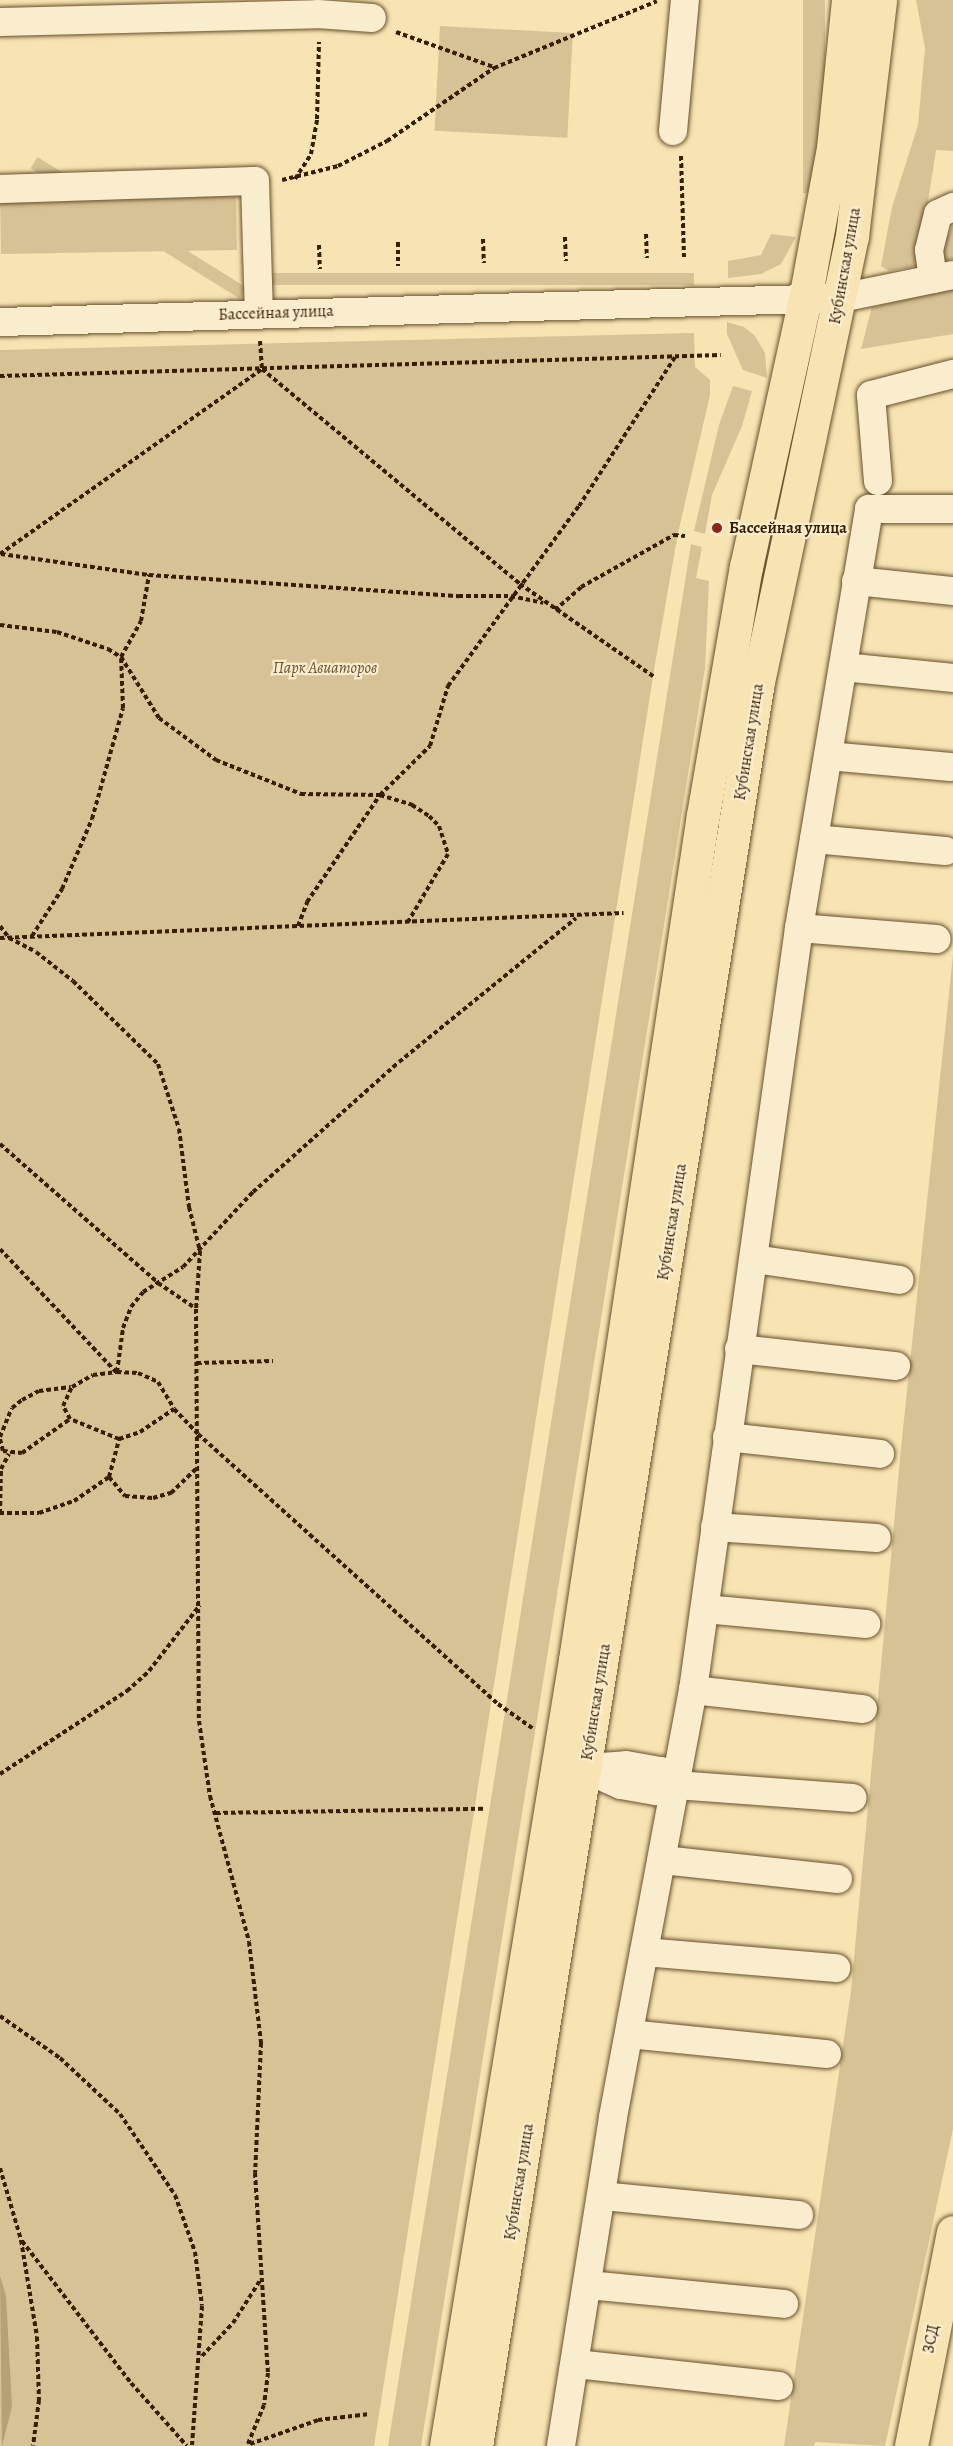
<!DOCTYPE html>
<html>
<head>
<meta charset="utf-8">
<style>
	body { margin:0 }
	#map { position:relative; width:953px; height:2446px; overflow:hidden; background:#f7e4b2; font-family:Alegreya,serif }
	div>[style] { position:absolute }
	.green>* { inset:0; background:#d6c294; transform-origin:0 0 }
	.water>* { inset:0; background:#b6a075 }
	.path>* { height:4px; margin-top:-2px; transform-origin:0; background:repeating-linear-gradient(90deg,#371d00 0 4.5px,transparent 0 7.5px) }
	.roads { filter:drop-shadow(0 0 2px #674f2c) drop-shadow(0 0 2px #674f2c) }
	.minor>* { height:28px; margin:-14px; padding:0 14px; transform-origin:14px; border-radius:14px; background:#faedcd }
	.major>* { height:33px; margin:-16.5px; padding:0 16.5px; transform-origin:16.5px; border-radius:16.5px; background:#f7e4b2 }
	.highway>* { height:33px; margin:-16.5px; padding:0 16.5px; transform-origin:16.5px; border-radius:16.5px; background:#f7e4b2 }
	.dots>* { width:16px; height:16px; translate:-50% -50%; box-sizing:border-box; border:3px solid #faedcd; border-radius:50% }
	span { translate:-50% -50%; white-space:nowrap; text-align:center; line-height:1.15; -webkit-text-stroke:4.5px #faedcd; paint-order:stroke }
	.street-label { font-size:16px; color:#371d00 }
	.poi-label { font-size:16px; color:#371d00; font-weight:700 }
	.left { translate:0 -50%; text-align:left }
	.park-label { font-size:16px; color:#674f2c; font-style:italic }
</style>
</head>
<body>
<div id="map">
	<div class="green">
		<div style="left:803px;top:0;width:22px;height:193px"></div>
		<div style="clip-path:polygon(916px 0,953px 0,953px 151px,936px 150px,918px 266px,889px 271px,881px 266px,892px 207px,918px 125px,925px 48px)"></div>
		<div style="left:440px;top:26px;width:133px;height:105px;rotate:3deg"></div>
		<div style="left:236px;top:194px;width:56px;height:236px;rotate:89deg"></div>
		<div style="clip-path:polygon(953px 225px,953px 259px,944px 260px,943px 244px)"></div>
		<div style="clip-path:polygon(771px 234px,796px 237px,781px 264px,761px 274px,728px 278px,728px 261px,761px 255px)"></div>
		<div style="left:694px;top:273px;width:12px;height:427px;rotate:90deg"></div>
		<div style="left:247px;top:288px;width:13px;height:247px;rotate:122deg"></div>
		<div style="clip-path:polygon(953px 289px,953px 334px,861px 349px,872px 307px)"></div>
		<div style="clip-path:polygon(727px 322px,744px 327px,755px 336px,765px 353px,767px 378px,743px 370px,727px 334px)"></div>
		<div style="clip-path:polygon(694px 333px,695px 367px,710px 380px,710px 395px,678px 533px,655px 664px,374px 2446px,0 2446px,0 350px)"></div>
		<div style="clip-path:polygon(733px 386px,752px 391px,742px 426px,712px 495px,705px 534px,694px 531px,719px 425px)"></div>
		<div style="clip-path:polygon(691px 544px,702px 547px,696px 578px,709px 581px,705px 668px,421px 2446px,388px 2446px)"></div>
		<div style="clip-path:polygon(953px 955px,953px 2129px,885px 2446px,815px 2442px,814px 2446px,784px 2446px,851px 1991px,901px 1448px)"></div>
	</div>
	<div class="water">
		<div style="clip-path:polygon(0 2276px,6px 2296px,12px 2407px,2px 2446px)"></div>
	</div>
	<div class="path">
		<div style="left:396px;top:32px;width:104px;rotate:19.7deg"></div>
		<div style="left:681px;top:156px;width:101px;rotate:88.3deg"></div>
		<div style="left:295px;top:179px;width:30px;rotate:-57deg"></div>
		<div style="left:311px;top:154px;width:36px;rotate:-80deg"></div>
		<div style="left:317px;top:119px;width:77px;rotate:-88.5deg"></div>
		<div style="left:282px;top:180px;width:58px;rotate:-14deg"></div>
		<div style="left:338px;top:166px;width:55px;rotate:-27deg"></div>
		<div style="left:387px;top:141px;width:130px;rotate:-34.3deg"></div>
		<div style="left:494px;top:68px;width:176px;rotate:-22.3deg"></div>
		<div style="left:646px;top:234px;width:24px;rotate:88deg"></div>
		<div style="left:565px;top:237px;width:24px;rotate:88deg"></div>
		<div style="left:483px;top:239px;width:24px;rotate:88deg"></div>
		<div style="left:398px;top:242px;width:24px;rotate:90deg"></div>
		<div style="left:319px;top:245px;width:24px;rotate:88deg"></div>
		<div style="left:260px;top:341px;width:28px;rotate:86deg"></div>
		<div style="left:0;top:376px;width:721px;rotate:-1.67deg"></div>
		<div style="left:0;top:554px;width:321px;rotate:-35.2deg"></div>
		<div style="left:262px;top:369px;width:336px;rotate:39.8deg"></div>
		<div style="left:520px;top:584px;width:165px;rotate:34.7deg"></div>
		<div style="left:1px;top:554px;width:149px;rotate:8.1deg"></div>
		<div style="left:149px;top:575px;width:311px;rotate:3.9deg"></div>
		<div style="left:459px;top:596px;width:52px"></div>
		<div style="left:511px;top:596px;width:33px;rotate:12deg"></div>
		<div style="left:555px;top:610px;width:35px;rotate:-41deg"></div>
		<div style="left:581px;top:587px;width:107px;rotate:-29.2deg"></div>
		<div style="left:674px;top:535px;width:11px;rotate:5deg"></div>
		<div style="left:0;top:625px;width:57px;rotate:7deg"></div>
		<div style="left:57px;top:632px;width:54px;rotate:18.4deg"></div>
		<div style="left:108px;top:649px;width:15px;rotate:32deg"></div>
		<div style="left:121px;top:657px;width:72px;rotate:58.1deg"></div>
		<div style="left:159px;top:718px;width:71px;rotate:36.4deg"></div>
		<div style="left:216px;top:760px;width:92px;rotate:21.8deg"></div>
		<div style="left:301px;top:794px;width:79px;rotate:0.7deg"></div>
		<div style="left:380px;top:795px;width:34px;rotate:17deg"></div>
		<div style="left:412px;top:805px;width:20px;rotate:33deg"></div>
		<div style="left:429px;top:816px;width:14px;rotate:45deg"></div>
		<div style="left:439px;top:826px;width:29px;rotate:72deg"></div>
		<div style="left:448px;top:854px;width:79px;rotate:120.5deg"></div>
		<div style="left:0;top:926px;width:15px;rotate:53deg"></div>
		<div style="left:9px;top:938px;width:30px;rotate:27deg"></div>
		<div style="left:36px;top:952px;width:47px;rotate:38.1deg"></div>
		<div style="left:73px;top:981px;width:119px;rotate:44.3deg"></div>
		<div style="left:158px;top:1064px;width:68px;rotate:72.1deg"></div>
		<div style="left:179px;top:1129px;width:79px;rotate:82.7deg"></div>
		<div style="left:189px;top:1207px;width:45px;rotate:76deg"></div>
		<div style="left:200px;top:1251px;width:58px;rotate:93.9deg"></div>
		<div style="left:196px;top:1309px;width:412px;rotate:89.6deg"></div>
		<div style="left:199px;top:1721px;width:76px;rotate:81.7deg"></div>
		<div style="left:210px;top:1796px;width:151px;rotate:75deg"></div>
		<div style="left:249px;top:1942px;width:102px;rotate:83.2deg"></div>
		<div style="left:261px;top:2043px;width:130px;rotate:92.6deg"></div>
		<div style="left:255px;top:2173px;width:200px;rotate:86.3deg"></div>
		<div style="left:268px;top:2373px;width:32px;rotate:97deg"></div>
		<div style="left:264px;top:2405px;width:44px;rotate:112.5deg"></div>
		<div style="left:298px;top:926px;width:26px;rotate:-69deg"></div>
		<div style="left:307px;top:902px;width:130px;rotate:-55.7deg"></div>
		<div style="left:380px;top:795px;width:70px;rotate:-44.4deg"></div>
		<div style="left:430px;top:746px;width:63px;rotate:-73.3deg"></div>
		<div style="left:448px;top:686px;width:223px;rotate:-54deg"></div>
		<div style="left:579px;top:506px;width:177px;rotate:-57.2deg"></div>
		<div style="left:32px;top:936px;width:56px;rotate:-57.4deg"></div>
		<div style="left:62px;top:889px;width:76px;rotate:-66.8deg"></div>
		<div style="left:92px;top:819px;width:115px;rotate:-74.4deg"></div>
		<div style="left:123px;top:708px;width:51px;rotate:-92.2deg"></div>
		<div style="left:121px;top:657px;width:41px;rotate:-60.9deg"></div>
		<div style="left:141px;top:621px;width:47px;rotate:-80.1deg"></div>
		<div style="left:0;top:938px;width:624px;rotate:-2.3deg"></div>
		<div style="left:0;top:1144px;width:210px;rotate:41.3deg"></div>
		<div style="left:158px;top:1283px;width:45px;rotate:34deg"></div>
		<div style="left:0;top:1249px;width:169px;rotate:46.7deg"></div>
		<div style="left:197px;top:1363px;width:76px;rotate:-1.5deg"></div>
		<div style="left:117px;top:1372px;width:44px;rotate:-82.2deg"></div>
		<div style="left:123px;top:1328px;width:22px;rotate:-69deg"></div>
		<div style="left:131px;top:1307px;width:19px;rotate:-51deg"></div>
		<div style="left:143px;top:1292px;width:47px;rotate:-32deg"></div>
		<div style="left:183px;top:1267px;width:103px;rotate:-47deg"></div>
		<div style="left:253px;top:1192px;width:195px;rotate:-41.7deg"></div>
		<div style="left:399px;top:1062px;width:228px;rotate:-39.1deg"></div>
		<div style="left:0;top:1437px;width:31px;rotate:-68deg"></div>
		<div style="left:12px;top:1408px;width:13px;rotate:-39deg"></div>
		<div style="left:22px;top:1400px;width:19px;rotate:-28deg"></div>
		<div style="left:39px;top:1391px;width:32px;rotate:-7deg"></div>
		<div style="left:0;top:1439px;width:12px;rotate:76deg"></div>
		<div style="left:3px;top:1451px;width:19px;rotate:6deg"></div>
		<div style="left:22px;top:1453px;width:59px;rotate:-35.3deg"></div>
		<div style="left:119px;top:1439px;width:53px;rotate:-157.8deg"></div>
		<div style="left:70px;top:1419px;width:15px;rotate:-118deg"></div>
		<div style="left:63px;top:1406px;width:21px;rotate:-65deg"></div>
		<div style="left:72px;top:1387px;width:24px;rotate:-30deg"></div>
		<div style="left:93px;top:1375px;width:24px;rotate:-7deg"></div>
		<div style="left:117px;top:1372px;width:21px;rotate:3deg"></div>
		<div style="left:138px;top:1373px;width:22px;rotate:24deg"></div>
		<div style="left:158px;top:1382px;width:31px;rotate:59deg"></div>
		<div style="left:174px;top:1409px;width:35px;rotate:46deg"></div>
		<div style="left:198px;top:1434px;width:404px;rotate:42deg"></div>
		<div style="left:498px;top:1704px;width:42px;rotate:35.2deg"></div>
		<div style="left:1px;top:1469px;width:17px;rotate:-62deg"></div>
		<div style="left:109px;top:1477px;width:25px;rotate:50deg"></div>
		<div style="left:125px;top:1496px;width:28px;rotate:4deg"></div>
		<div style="left:153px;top:1498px;width:19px;rotate:-16deg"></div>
		<div style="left:171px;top:1493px;width:36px;rotate:-44deg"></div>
		<div style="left:0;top:1513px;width:39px"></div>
		<div style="left:39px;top:1513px;width:37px;rotate:-19deg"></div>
		<div style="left:74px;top:1501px;width:42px;rotate:-34.4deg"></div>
		<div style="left:109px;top:1477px;width:39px;rotate:-75deg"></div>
		<div style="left:119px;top:1439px;width:22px;rotate:-18deg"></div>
		<div style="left:140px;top:1432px;width:41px;rotate:-34.1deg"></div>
		<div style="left:0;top:1513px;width:44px;rotate:-88.7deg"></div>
		<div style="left:0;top:1774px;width:152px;rotate:-33.2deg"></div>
		<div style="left:127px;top:1691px;width:30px;rotate:-42deg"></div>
		<div style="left:149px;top:1671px;width:83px;rotate:-52.3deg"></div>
		<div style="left:216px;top:1813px;width:267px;rotate:-0.9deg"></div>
		<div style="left:0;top:2016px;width:73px;rotate:35deg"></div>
		<div style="left:60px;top:2058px;width:82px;rotate:43deg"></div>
		<div style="left:120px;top:2114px;width:98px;rotate:55.8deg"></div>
		<div style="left:175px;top:2195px;width:60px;rotate:70.7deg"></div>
		<div style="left:195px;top:2252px;width:54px;rotate:82.6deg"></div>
		<div style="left:202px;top:2306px;width:140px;rotate:94.1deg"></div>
		<div style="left:0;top:2168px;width:75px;rotate:73.7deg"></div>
		<div style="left:21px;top:2240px;width:98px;rotate:80.6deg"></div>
		<div style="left:37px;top:2337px;width:63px;rotate:88.2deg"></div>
		<div style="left:39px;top:2400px;width:46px;rotate:97.4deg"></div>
		<div style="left:22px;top:2241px;width:179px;rotate:52.5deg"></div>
		<div style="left:131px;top:2383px;width:84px;rotate:48.4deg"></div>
		<div style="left:202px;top:2356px;width:45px;rotate:-46.8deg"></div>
		<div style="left:233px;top:2323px;width:52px;rotate:-57.5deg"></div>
		<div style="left:250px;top:2444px;width:72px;rotate:-19.4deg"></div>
		<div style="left:318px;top:2420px;width:52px;rotate:-6.6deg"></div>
	</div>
	<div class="roads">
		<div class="minor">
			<div style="left:0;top:22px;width:318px;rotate:-1.4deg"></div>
			<div style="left:318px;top:14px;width:54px;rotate:4.2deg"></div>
			<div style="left:673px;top:131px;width:132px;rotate:-84.8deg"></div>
			<div style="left:0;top:189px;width:255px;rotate:-1.8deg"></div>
			<div style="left:255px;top:181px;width:133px;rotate:88.3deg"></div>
			<div style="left:933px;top:279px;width:29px;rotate:-98deg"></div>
			<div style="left:929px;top:250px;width:37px;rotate:-76deg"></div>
			<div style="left:938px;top:214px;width:17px;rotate:-25deg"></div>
			<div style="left:0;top:322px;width:841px;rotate:-1.63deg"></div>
			<div style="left:841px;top:298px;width:114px;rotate:-11.6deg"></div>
			<div style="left:878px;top:481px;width:86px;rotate:-94.7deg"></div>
			<div style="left:871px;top:395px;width:85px;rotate:-14.4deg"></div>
			<div style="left:856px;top:581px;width:98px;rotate:5.9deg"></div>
			<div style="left:843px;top:667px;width:111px;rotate:5.7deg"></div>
			<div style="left:828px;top:756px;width:123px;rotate:5.1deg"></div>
			<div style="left:814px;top:839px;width:132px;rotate:5.2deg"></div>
			<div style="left:799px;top:928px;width:138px;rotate:4.6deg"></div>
			<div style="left:754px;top:1259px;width:147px;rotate:8.2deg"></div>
			<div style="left:739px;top:1349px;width:158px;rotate:6.2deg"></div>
			<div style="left:727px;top:1437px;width:154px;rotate:6.3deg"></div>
			<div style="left:715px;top:1527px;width:162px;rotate:3.9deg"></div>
			<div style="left:705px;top:1609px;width:162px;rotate:5.3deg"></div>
			<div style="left:693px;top:1690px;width:171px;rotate:6.4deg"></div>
			<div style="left:587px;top:1768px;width:39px;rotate:-4deg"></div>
			<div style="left:626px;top:1765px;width:36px;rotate:10deg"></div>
			<div style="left:661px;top:1771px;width:21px;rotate:43deg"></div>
			<div style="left:585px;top:1769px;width:39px;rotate:24deg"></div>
			<div style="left:621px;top:1785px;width:36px;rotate:10deg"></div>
			<div style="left:656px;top:1791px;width:21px;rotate:-17deg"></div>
			<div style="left:676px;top:1785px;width:177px;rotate:4.2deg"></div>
			<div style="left:663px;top:1860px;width:176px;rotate:6.2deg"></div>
			<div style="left:644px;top:1952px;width:193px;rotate:4.8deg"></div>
			<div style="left:629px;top:2034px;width:199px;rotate:5.8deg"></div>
			<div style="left:602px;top:2196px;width:198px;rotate:5.5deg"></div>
			<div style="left:588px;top:2285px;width:197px;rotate:5.5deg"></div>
			<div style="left:576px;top:2364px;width:204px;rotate:6.2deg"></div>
			<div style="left:561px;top:2446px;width:333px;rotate:-81deg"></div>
			<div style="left:613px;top:2117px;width:434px;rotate:-79.4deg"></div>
			<div style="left:693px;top:1690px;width:769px;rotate:-82.08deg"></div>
			<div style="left:799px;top:928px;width:425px;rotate:-80.5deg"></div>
			<div style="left:869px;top:509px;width:84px"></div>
		</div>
		<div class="major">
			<div style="left:446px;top:2446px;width:797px;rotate:-80.68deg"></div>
			<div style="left:575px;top:1660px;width:855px;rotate:-81.39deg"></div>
			<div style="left:703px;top:815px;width:252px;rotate:-80.2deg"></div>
			<div style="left:746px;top:567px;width:274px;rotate:-77.6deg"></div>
			<div style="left:805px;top:299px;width:154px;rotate:-79.5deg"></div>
			<div style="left:833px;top:148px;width:149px;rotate:-84.2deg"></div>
			<div style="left:476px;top:2446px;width:1786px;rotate:-80.92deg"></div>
			<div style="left:758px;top:682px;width:456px;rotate:-78.1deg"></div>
			<div style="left:852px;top:236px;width:238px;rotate:-83.2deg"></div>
		</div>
		<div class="highway">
			<div style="left:911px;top:2446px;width:218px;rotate:-78.9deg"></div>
		</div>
	</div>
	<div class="dots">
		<div style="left:717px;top:528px;background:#8f2418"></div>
	</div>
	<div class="street-label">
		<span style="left:845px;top:266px;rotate:-80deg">Кубинская улица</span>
		<span style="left:276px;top:313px;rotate:-2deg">Бассейная улица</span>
		<span style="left:749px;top:742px;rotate:-81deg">Кубинская улица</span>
		<span style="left:672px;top:1222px;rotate:-81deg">Кубинская улица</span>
		<span style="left:596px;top:1702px;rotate:-81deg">Кубинская улица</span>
		<span style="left:519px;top:2182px;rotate:-81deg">Кубинская улица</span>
		<span style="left:931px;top:2339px;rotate:-79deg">ЗСД</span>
	</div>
	<div class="poi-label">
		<span class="left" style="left:729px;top:528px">Бассейная улица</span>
	</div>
	<div class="park-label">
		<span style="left:325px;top:668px">Парк Авиаторов</span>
	</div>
</div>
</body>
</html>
